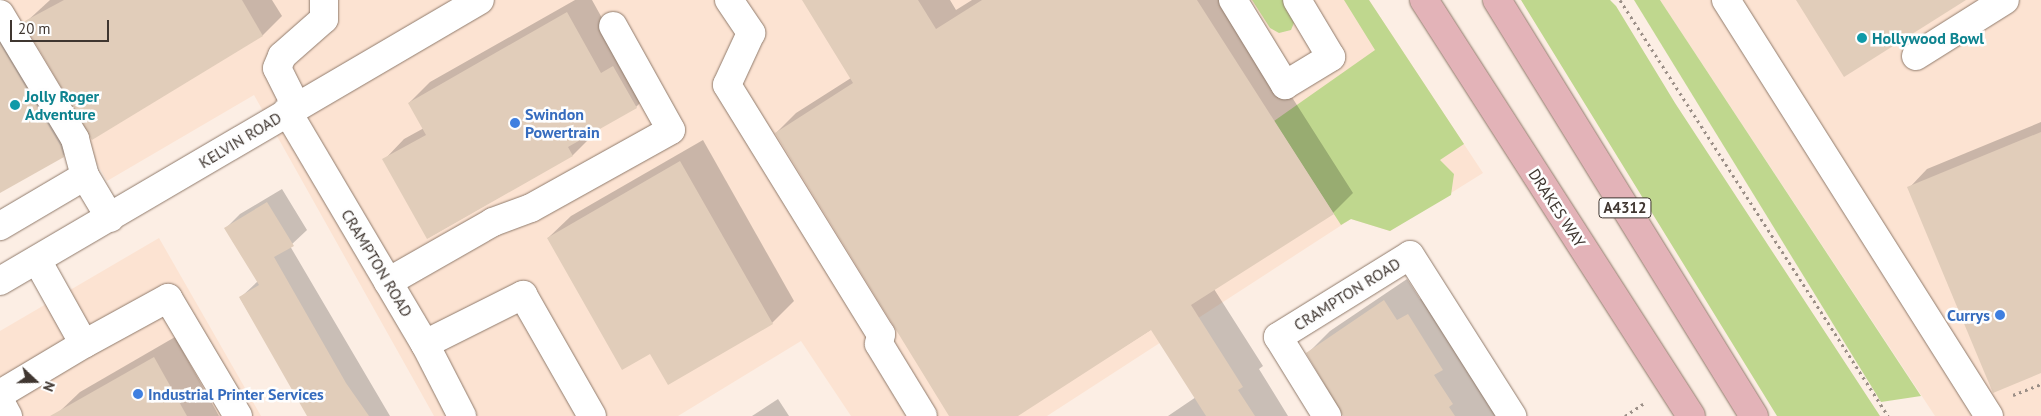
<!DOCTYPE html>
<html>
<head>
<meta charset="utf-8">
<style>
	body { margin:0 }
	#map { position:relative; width:2041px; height:416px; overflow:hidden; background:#fceee4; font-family:"PT Sans",sans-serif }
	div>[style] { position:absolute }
	.built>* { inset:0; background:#fce3d2 }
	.green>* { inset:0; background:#bfd78e }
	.shadow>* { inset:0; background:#0003 }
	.building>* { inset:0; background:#e1cdba }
	.path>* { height:3px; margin-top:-1.5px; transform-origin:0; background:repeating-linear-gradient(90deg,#9b8f87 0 2.5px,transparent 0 6.5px) }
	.roads { filter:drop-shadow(0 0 1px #907b6c) drop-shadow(0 0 1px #907b6c) }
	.minor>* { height:28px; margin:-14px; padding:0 14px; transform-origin:14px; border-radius:14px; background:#fff }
	.major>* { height:28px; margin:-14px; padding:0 14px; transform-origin:14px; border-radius:14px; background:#e3b3b8 }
	.dots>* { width:14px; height:14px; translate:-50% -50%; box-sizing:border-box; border:2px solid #fefefe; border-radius:50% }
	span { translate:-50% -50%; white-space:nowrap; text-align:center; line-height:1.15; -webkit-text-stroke:5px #fefefe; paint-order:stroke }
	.shield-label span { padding:1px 4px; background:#fefefe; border:1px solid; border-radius:4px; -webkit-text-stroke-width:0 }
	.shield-label { font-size:15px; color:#3f3630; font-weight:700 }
	.culture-label { font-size:16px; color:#0d838f; font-weight:700 }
	.left { translate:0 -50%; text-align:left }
	.shop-label { font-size:16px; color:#366cbe; font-weight:700 }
	.right { translate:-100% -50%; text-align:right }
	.street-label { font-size:16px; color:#3f3630 }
	.north { position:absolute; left:10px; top:356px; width:50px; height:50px; -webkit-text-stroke:4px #fefefe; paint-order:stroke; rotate:111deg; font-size:14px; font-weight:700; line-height:20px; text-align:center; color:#3f3630 }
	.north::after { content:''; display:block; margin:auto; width:18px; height:22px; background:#3f3630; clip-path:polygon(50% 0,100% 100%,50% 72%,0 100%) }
	.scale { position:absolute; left:10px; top:20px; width:99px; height:22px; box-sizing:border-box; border:2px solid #3f3630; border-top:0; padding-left:6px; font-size:15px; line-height:18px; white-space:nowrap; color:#3f3630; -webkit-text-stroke:4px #fefefe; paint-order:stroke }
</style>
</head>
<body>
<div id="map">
	<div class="built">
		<div style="clip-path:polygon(3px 0,1369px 0,1483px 173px,1390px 231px,1351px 219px,1047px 416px,851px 416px,801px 341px,678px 416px,434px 416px,254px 95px,107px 181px)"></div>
		<div style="clip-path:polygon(1660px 0,2041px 0,2041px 416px,1935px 416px)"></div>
		<div style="clip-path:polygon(159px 238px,261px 416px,0 416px,0 331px)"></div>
	</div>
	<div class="green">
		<div style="clip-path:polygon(1252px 0,1286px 0,1296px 18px,1291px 30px,1279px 33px,1270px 28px)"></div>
		<div style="clip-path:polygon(1344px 0,1369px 0,1464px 144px,1440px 160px,1454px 174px,1451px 195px,1390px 231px,1351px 219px,1341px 225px,1274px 121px,1375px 50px)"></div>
		<div style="clip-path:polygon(1521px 0,1610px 0,1616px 6px,1675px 103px,1880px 416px,1777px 416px)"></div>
		<div style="clip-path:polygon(1634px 0,1660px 0,1921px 396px,1881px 402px)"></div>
	</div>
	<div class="shadow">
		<div style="clip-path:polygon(0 0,83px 135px,63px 156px,0 192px)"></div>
		<div style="clip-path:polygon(50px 0,272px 0,282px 16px,263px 35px,92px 139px,25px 23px)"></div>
		<div style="clip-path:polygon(575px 0,592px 0,622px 54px,656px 87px,636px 107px,592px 132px,593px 135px,573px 155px,428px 238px,384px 160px,404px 139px,424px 128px,409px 103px,430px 82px)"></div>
		<div style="clip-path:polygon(803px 0,950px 0,956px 10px,972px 0,1230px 0,1353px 193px,1333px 213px,1214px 289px,1263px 366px,1259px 369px,1288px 416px,1168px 416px,1196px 397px,1152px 329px,1015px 416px,951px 416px,776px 133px,796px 113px,851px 78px)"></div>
		<div style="clip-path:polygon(2041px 122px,2041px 371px,1909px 188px,1927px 169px)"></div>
		<div style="clip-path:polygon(703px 140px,794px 301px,772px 323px,650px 352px,548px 238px,571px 216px)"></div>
		<div style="clip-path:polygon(282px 189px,307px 230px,290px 246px,390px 416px,310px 416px,240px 298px,258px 281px,226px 228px,240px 214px)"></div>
		<div style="clip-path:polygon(1407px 279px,1420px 299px,1430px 293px,1497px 416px,1343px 416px,1341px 407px,1308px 353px,1330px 331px)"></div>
		<div style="clip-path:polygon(175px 337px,219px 416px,61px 416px,59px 412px,80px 392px)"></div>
		<div style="clip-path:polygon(778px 399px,789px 416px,752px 416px)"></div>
	</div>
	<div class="building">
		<div style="clip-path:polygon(64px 0,242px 0,263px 36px,92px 140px,23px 22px)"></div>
		<div style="clip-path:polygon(802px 0,918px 0,936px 29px,982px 0,1197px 0,1334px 214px,1191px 305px,1243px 387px,1238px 390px,1255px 416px,1206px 416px,1151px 330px,1018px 416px,949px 416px,775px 133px,853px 83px)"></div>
		<div style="clip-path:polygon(1796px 0,1966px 0,1844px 77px)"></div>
		<div style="clip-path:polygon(567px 12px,601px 73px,613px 66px,637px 108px,568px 147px,573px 156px,427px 239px,382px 159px,426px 135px,408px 103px)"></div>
		<div style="clip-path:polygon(0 44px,60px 145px,64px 157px,0 193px)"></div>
		<div style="clip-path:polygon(2041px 132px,2041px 373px,1993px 393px,1907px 187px)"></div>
		<div style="clip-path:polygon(680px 161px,773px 324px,668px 385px,650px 354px,622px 370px,547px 238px)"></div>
		<div style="clip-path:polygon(267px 202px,294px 246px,274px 257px,346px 383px,369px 416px,307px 416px,239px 297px,259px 285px,224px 228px)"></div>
		<div style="clip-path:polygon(1384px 300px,1397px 320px,1408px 314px,1443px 370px,1434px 375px,1453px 404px,1449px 407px,1455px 416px,1343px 416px,1306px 353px)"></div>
		<div style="clip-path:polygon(154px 357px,187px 416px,50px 416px)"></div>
	</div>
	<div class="path">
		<div style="left:1620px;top:0;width:495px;rotate:57.2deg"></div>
		<div style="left:2013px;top:395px;width:30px;rotate:-21deg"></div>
		<div style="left:1625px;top:416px;width:22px;rotate:-34deg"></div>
	</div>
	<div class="roads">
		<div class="minor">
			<div style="left:729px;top:0;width:40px;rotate:56deg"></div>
			<div style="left:751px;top:33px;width:57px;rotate:114.8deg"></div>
			<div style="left:727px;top:85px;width:293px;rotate:58.3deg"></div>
			<div style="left:881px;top:334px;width:10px;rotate:101deg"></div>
			<div style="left:879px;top:344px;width:84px;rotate:58.6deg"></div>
			<div style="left:1233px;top:0;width:100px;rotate:58.5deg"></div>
			<div style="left:1285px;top:85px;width:54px;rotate:-31.3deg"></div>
			<div style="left:1331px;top:57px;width:66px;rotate:-120.8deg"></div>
			<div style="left:1726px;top:0;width:492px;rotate:57.7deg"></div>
			<div style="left:0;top:14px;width:146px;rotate:59deg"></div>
			<div style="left:75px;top:139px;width:38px;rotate:75deg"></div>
			<div style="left:85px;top:176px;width:99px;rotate:149.5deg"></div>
			<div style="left:1916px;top:56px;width:105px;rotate:-32.2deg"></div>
			<div style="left:296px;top:106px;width:42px;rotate:-116.6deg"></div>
			<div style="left:277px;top:68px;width:13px;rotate:-67deg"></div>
			<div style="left:282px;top:56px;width:56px;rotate:-41.4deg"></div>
			<div style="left:324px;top:19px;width:19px;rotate:-90deg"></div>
			<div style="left:287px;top:111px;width:271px;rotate:59.4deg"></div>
			<div style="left:425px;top:344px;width:81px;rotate:62.8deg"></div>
			<div style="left:85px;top:176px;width:49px;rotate:59.2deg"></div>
			<div style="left:37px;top:260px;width:96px;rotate:60.8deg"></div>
			<div style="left:84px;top:344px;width:96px;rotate:-28.7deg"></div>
			<div style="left:168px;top:298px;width:137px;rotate:59.3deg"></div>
			<div style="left:0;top:281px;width:556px;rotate:-30.35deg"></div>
			<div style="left:388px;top:282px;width:121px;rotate:-29.7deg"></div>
			<div style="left:493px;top:222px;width:40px;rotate:-20.2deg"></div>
			<div style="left:531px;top:208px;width:160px;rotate:-29.1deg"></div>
			<div style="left:671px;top:130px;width:119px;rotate:-119.1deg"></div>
			<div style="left:425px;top:344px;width:110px;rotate:-26.6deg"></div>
			<div style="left:523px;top:295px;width:139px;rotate:60.3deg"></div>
			<div style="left:0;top:394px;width:98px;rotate:-30.8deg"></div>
			<div style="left:0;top:401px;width:17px;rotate:62deg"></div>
			<div style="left:1327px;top:416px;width:93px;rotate:-121.8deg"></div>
			<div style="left:1278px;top:337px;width:155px;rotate:-31.8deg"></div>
			<div style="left:1410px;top:255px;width:191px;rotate:57.6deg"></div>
		</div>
		<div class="major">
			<div style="left:1424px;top:0;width:494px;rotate:57.3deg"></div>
			<div style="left:1497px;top:0;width:489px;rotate:58.3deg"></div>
		</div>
	</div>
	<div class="dots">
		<div style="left:1862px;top:38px;background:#0f9aa8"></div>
		<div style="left:15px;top:105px;background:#0f9aa8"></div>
		<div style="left:515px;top:123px;background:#3f7fe0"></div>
		<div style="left:2000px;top:315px;background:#3f7fe0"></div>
		<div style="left:138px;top:394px;background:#3f7fe0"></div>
	</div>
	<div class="shield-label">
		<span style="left:1625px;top:208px">A4312</span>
	</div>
	<div class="culture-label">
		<span class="left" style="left:1872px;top:38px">Hollywood Bowl</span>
		<span class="left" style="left:25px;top:105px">Jolly Roger<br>Adventure</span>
	</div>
	<div class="shop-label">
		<span class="left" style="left:525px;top:123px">Swindon<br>Powertrain</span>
		<span class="right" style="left:1990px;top:315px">Currys</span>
		<span class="left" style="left:148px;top:394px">Industrial Printer Services</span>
	</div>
	<div class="street-label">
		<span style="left:240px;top:140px;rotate:-31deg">KELVIN ROAD</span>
		<span style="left:1557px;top:208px;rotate:57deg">DRAKES WAY</span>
		<span style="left:377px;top:263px;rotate:59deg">CRAMPTON ROAD</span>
		<span style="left:1347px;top:294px;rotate:-32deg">CRAMPTON ROAD</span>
	</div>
	<div class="north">N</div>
	<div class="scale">20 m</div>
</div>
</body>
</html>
